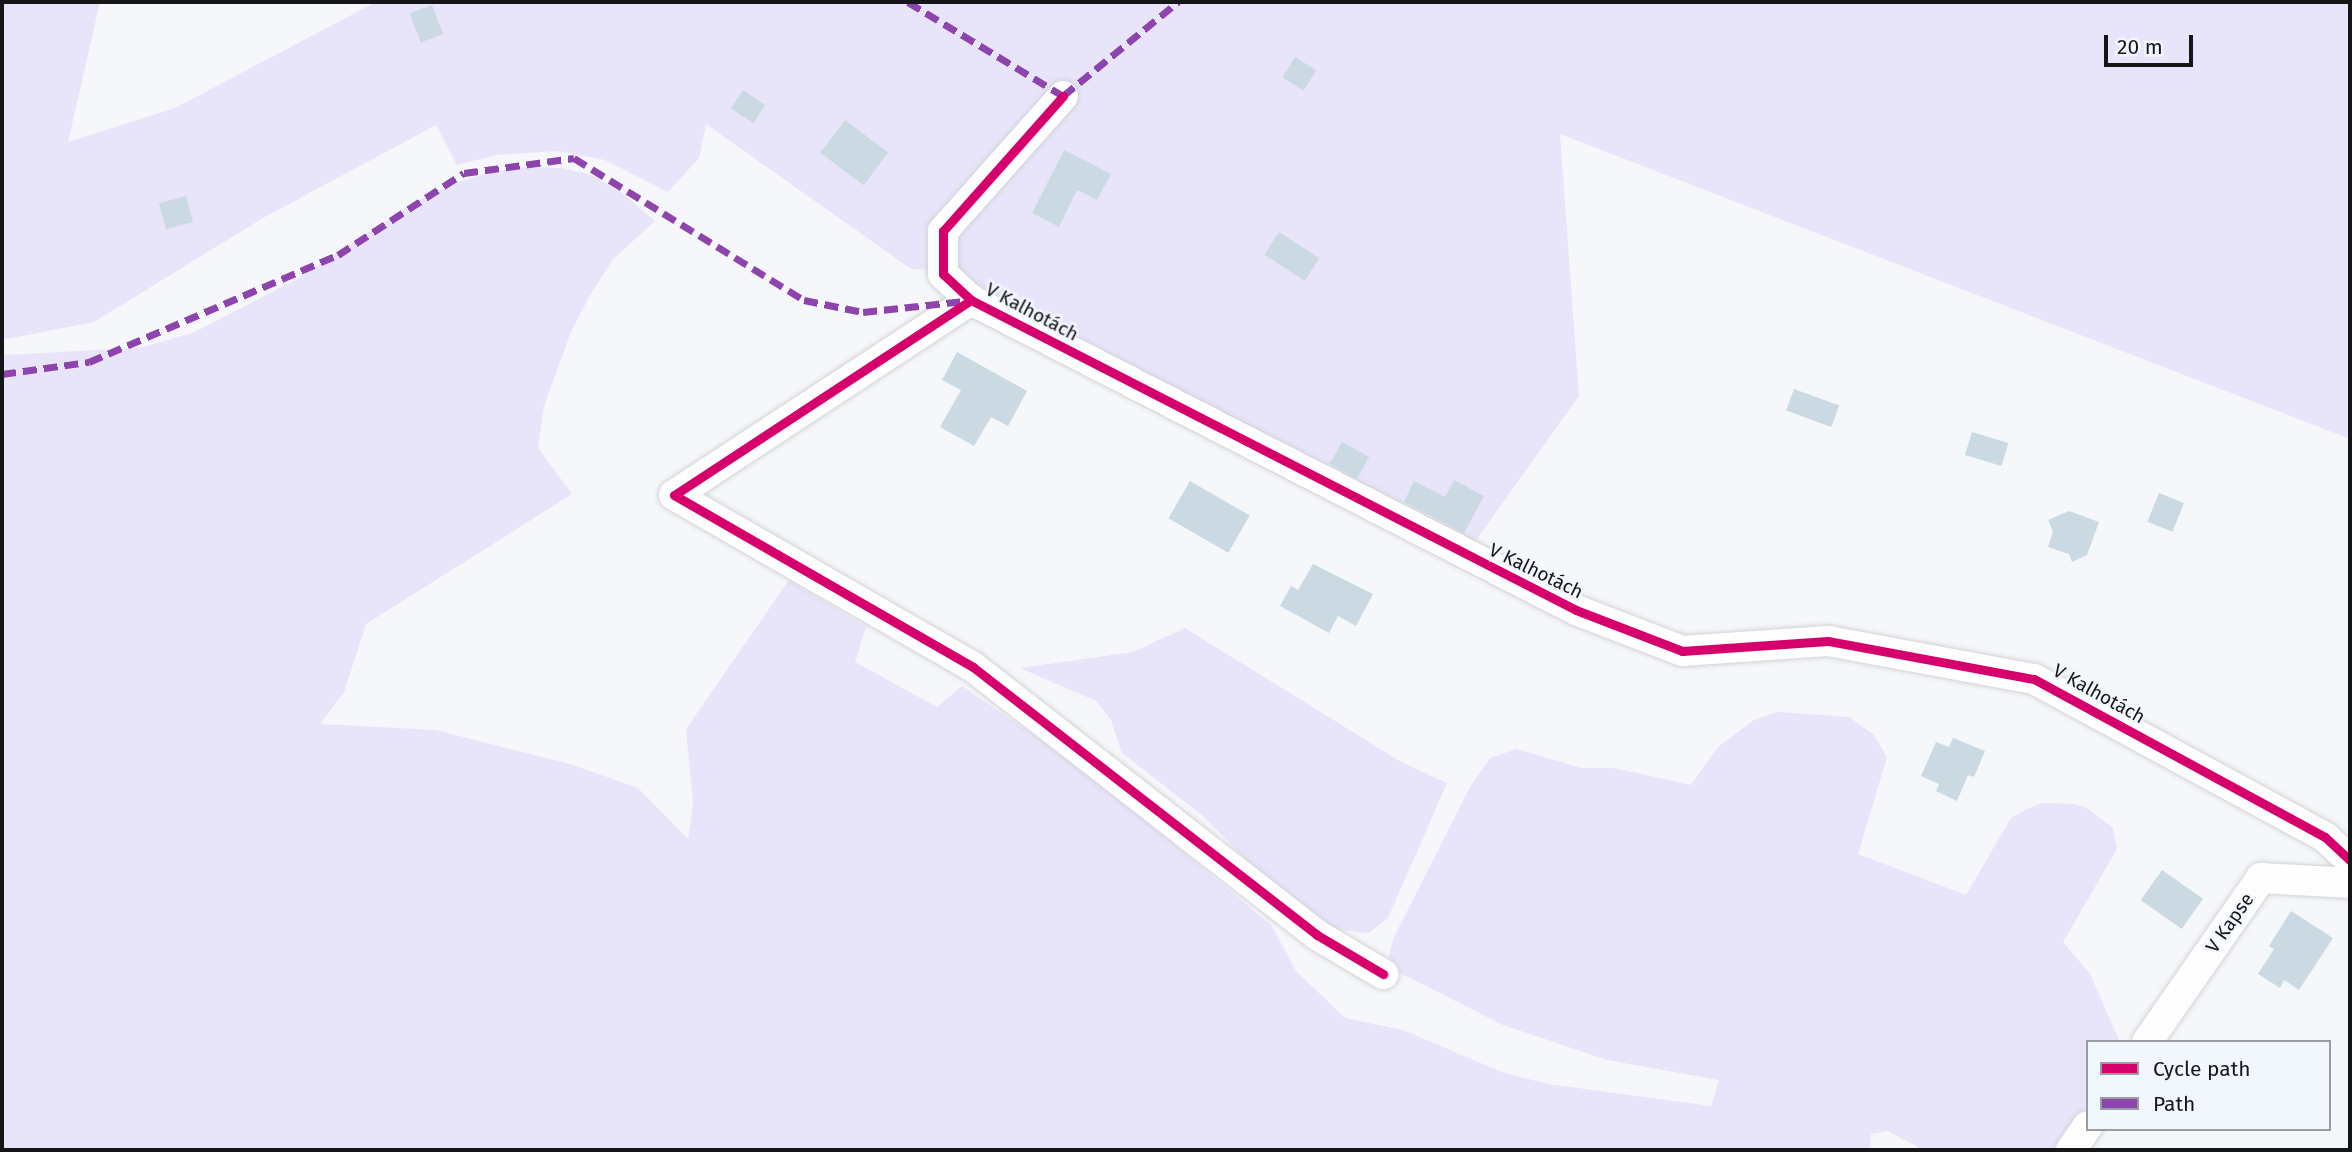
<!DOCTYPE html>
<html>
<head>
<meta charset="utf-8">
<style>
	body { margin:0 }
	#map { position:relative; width:2352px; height:1152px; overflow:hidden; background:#f5f7fa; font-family:"Fira Sans",sans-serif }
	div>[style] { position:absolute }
	.green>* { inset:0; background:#e8e4fa }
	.building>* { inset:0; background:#cbdae2; transform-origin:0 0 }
	.roads { filter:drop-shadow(0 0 2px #d2d4d6) drop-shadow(0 0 2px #d2d4d6) }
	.minor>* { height:30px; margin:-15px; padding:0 15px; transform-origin:15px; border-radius:15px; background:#fefefe }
	.quiet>* { height:7px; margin-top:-3.5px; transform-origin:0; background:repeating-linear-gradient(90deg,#8e44ad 0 14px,transparent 0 21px) }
	.cycleway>* { height:9px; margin:-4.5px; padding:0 4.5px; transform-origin:4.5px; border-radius:4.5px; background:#d6006c }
	span { translate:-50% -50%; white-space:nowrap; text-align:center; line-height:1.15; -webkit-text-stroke:5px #f2f7fd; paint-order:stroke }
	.street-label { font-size:19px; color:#141618 }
	.frame { position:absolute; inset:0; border:4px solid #141618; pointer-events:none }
	.legend { position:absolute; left:2086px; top:1040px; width:245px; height:91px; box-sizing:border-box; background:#f2f7fd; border:2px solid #999da1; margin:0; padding:9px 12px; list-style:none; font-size:21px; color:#141618 }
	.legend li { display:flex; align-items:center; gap:14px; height:35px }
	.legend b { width:35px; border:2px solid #999da1 }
	.scale { position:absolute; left:2104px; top:35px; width:89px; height:32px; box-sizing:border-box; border:4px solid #141618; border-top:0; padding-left:9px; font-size:21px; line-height:24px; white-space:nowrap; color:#141618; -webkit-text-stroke:5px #f2f7fd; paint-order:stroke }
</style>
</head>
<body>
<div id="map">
	<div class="green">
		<div style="clip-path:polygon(2px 2px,100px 2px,68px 142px,175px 108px,376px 2px,2350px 2px,2350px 439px,1560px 134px,1579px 396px,1467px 553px,953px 271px,911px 269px,706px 124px,699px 158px,668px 192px,605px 160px,557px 151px,496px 155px,457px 165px,436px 125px,263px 218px,94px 322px,2px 340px)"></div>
		<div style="clip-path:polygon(529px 167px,562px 168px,591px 175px,621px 192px,655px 221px,613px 259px,589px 297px,570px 334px,544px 406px,538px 448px,572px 494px,366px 624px,344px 692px,320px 724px,436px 730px,573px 765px,638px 788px,688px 839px,693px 804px,686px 729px,789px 580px,866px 627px,855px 662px,937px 707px,962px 686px,1088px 772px,1272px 926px,1296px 971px,1345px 1018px,1403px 1030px,1504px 1073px,1548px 1084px,1711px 1106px,1719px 1080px,1607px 1060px,1503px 1025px,1396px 971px,1389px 956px,1394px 937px,1470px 787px,1490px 758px,1517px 749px,1581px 768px,1614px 768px,1691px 785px,1718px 747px,1754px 720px,1777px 712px,1849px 717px,1873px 734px,1887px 757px,1858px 854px,1966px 895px,2011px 818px,2027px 809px,2041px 803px,2074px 804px,2087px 808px,2113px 828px,2117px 849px,2063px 942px,2090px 974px,2120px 1042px,2088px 1042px,2088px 1112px,2062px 1150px,1924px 1150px,1887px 1131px,1871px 1134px,1870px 1150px,2px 1150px,2px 355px,139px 348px,193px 333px,297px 279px,412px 204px,449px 185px,490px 172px)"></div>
		<div style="clip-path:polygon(1185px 628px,1403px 763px,1447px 783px,1388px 918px,1369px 933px,1333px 929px,1290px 904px,1203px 816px,1122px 753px,1111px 720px,1096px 701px,1020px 668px,1133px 652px)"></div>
	</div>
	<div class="building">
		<div style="left:432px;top:5px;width:31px;height:24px;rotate:69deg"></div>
		<div style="left:1295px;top:57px;width:25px;height:24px;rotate:32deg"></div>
		<div style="left:743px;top:90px;width:27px;height:22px;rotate:34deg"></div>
		<div style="left:845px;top:120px;width:54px;height:41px;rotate:37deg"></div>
		<div style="clip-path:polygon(1064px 150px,1111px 174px,1097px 200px,1077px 190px,1059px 227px,1032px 213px)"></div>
		<div style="left:186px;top:196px;width:27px;height:28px;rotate:75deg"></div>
		<div style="left:1279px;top:232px;width:48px;height:27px;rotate:33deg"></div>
		<div style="clip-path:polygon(957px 352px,1027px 391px,1008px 426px,991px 417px,974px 446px,940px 427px,961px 390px,942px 380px)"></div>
		<div style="left:1794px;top:389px;width:48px;height:23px;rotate:20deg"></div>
		<div style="left:1972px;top:432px;width:38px;height:24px;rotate:17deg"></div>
		<div style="left:1342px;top:442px;width:31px;height:25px;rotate:29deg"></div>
		<div style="clip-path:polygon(1454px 480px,1484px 496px,1464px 533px,1404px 502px,1414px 481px,1445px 497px)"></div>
		<div style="left:1190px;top:481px;width:69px;height:43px;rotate:30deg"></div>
		<div style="left:2159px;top:493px;width:27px;height:31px;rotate:22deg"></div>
		<div style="clip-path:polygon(2069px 511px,2099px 522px,2087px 555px,2072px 562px,2069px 554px,2048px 547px,2053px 532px,2048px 520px)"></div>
		<div style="clip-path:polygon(1313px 564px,1373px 594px,1356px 626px,1338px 616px,1329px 633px,1280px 606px,1291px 586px,1298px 590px)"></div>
		<div style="clip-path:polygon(1953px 738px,1985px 751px,1974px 777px,1968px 775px,1957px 801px,1936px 791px,1939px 784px,1921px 776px,1936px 742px,1949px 747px)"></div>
		<div style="left:2162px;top:870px;width:50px;height:37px;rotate:35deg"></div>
		<div style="clip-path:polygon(2291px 911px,2333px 938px,2299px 990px,2284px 980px,2280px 988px,2258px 974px,2274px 949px,2269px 946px)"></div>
	</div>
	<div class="roads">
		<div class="minor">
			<div style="left:1063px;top:96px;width:181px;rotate:131.6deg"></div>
			<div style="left:943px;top:231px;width:43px;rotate:90deg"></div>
			<div style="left:943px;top:274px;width:38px;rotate:43deg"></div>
			<div style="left:971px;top:300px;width:680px;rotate:27.13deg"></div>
			<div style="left:1576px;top:610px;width:114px;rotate:21.1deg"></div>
			<div style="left:1682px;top:651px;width:146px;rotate:-3.9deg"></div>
			<div style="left:1828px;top:641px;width:209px;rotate:10.5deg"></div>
			<div style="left:2034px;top:679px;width:331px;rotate:28.5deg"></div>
			<div style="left:2325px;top:837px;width:34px;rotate:43deg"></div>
			<div style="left:971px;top:300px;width:355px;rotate:146.7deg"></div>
			<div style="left:674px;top:495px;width:345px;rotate:29.9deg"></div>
			<div style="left:973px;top:667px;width:436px;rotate:37.9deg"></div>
			<div style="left:1317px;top:935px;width:77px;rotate:30.6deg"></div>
			<div style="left:2147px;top:1042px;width:200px;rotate:-55.2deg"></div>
			<div style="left:2261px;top:878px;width:89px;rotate:3.2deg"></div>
			<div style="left:2071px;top:1150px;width:29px;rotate:-55deg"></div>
		</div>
	</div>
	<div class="quiet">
		<div style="left:908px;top:2px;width:181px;rotate:31.2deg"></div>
		<div style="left:1063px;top:96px;width:149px;rotate:-39.3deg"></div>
		<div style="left:2px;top:374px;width:88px;rotate:-7.9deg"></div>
		<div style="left:89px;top:362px;width:271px;rotate:-23.3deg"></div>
		<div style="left:338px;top:255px;width:150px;rotate:-33.1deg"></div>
		<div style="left:464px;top:173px;width:111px;rotate:-7.8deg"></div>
		<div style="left:574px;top:158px;width:270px;rotate:31.7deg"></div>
		<div style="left:804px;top:300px;width:60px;rotate:11.5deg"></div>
		<div style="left:863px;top:312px;width:102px;rotate:-6.2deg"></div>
	</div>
	<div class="cycleway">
		<div style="left:1063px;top:96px;width:181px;rotate:131.6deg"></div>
		<div style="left:943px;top:231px;width:43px;rotate:90deg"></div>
		<div style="left:943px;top:274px;width:38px;rotate:43deg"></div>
		<div style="left:971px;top:300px;width:680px;rotate:27.13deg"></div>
		<div style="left:1576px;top:610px;width:114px;rotate:21.1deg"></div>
		<div style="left:1682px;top:651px;width:146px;rotate:-3.9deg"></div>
		<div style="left:1828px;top:641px;width:209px;rotate:10.5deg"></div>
		<div style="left:2034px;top:679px;width:331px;rotate:28.5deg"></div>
		<div style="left:2325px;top:837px;width:34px;rotate:43deg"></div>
		<div style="left:971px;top:300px;width:355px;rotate:146.7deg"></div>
		<div style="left:674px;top:495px;width:345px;rotate:29.9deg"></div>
		<div style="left:973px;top:667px;width:436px;rotate:37.9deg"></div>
		<div style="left:1317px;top:935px;width:77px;rotate:30.6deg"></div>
	</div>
	<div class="street-label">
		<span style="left:1032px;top:312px;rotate:28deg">V Kalhotách</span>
		<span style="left:1536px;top:571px;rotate:26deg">V Kalhotách</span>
		<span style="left:2099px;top:694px;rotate:29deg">V Kalhotách</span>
		<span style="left:2230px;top:923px;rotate:-55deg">V Kapse</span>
	</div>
	<div class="frame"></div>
	<ul class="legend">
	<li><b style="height:9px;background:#d6006c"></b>Cycle path</li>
	<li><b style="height:9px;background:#8e44ad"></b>Path</li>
	</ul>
	<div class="scale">20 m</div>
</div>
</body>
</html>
